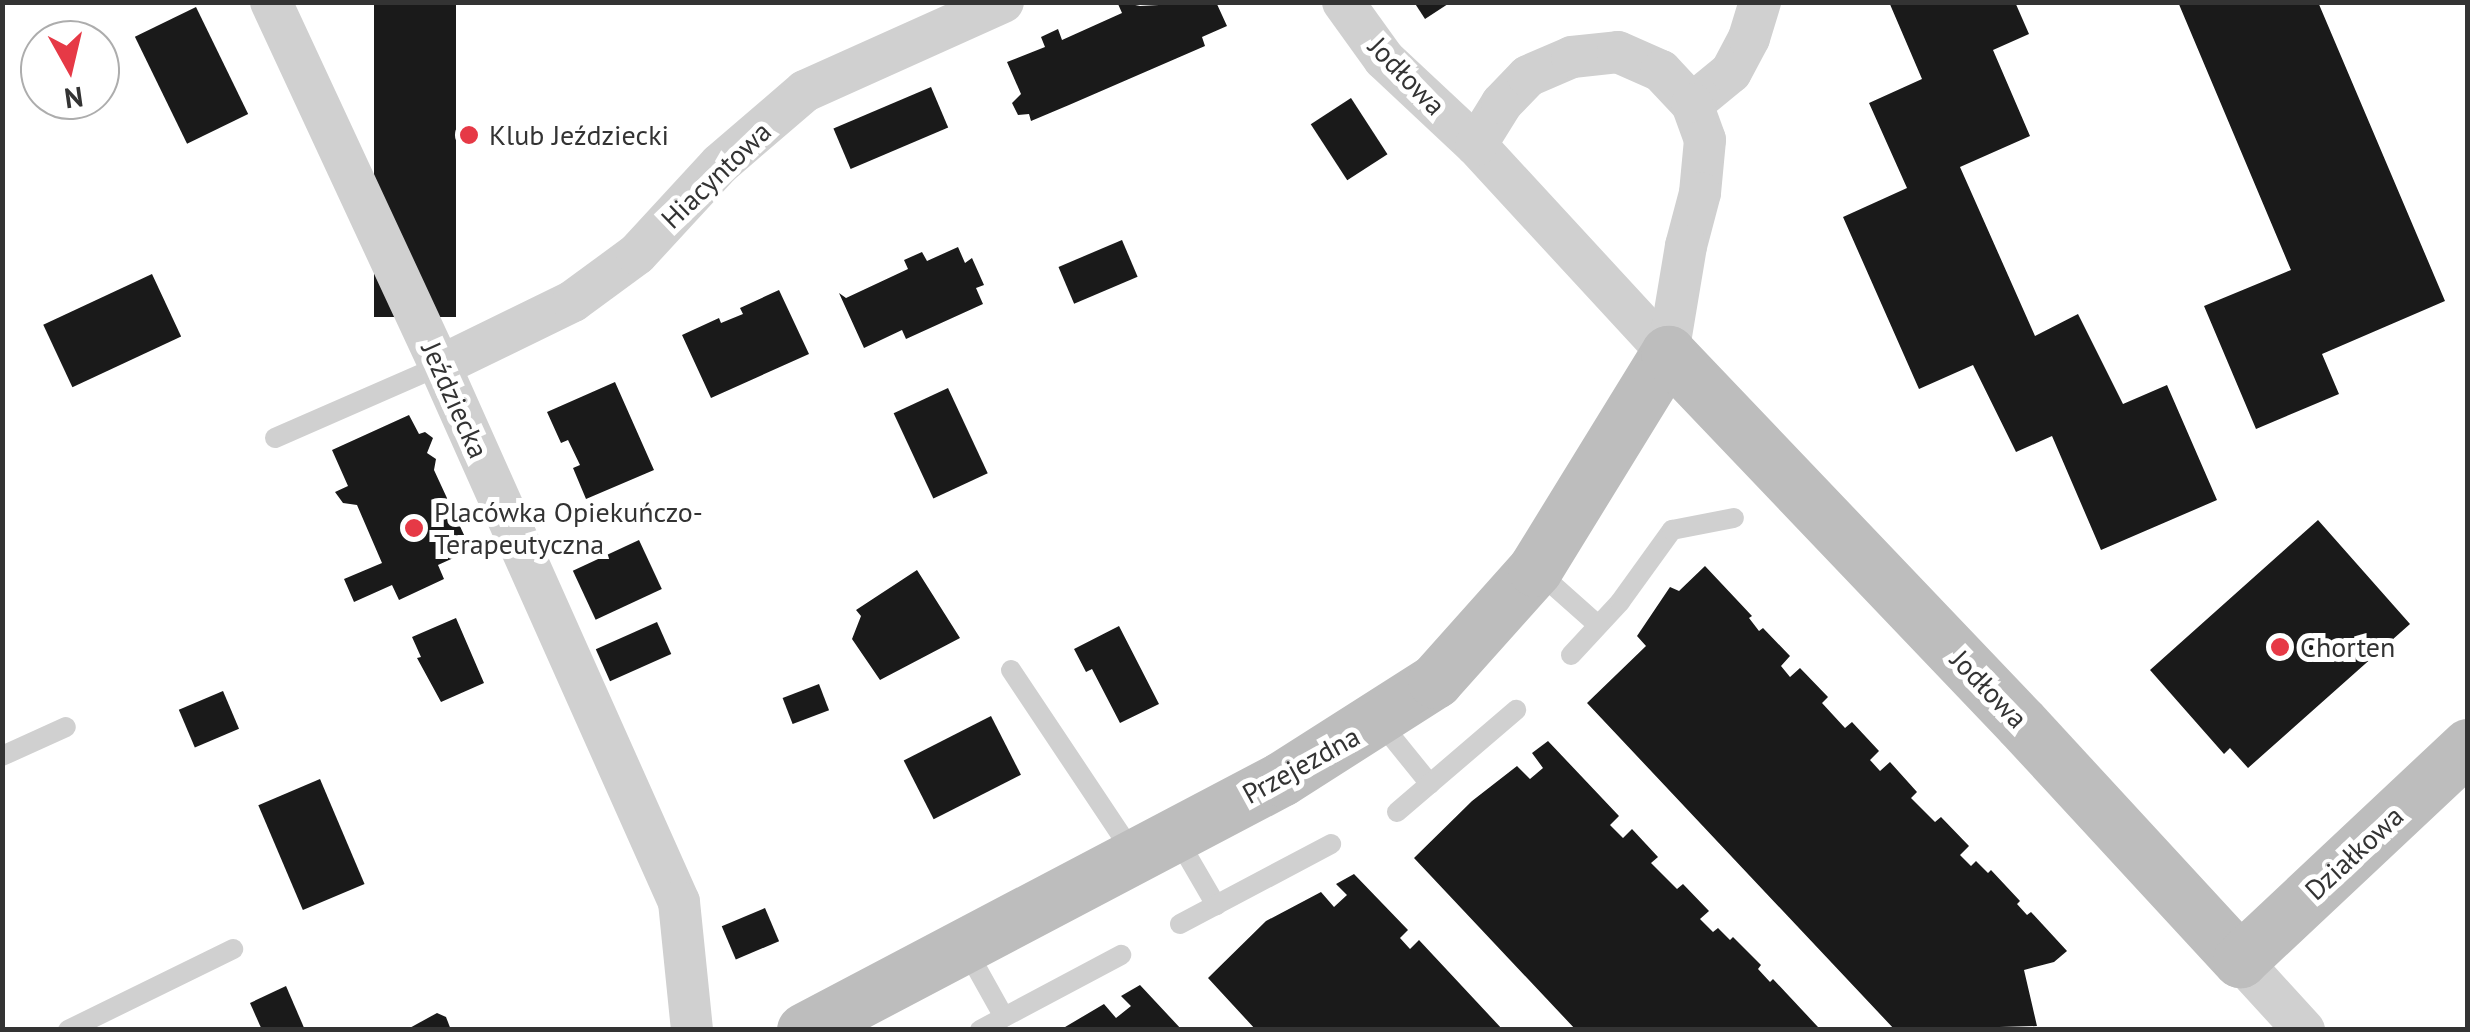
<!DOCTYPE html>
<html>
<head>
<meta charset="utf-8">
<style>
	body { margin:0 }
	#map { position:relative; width:2470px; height:1032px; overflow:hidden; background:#fff; font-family:"PT Sans",sans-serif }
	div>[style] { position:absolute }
	.building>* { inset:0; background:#1a1a1a; transform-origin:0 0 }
	.lane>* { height:20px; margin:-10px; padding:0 10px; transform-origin:10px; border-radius:10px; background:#d0d0d0 }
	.street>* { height:42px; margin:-21px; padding:0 21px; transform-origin:21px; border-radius:21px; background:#d0d0d0 }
	.secondary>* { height:55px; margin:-27.5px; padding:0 27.5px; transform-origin:27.5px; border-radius:27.5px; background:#bdbdbd }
	.dots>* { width:28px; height:28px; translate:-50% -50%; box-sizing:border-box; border:5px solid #fff; border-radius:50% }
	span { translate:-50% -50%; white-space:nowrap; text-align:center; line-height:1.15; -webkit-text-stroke:10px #fff; paint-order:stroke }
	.street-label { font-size:28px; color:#333 }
	.poi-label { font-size:28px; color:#333 }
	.left { translate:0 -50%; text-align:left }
	.frame { position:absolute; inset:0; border:5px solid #333; pointer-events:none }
	.north { position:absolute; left:20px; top:20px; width:100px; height:100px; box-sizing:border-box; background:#fff; border:2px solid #adadad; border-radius:50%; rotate:172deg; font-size:28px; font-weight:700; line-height:40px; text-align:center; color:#333 }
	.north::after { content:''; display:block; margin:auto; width:35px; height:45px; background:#e63946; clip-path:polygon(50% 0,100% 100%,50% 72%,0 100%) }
</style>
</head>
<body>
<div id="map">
	<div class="building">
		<div style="left:374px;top:2px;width:82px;height:315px"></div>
		<div style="clip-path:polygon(1121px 2px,1140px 6px,1216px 2px,1227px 26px,1202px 37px,1205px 46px,1069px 105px,1031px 121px,1029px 114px,1018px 115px,1012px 103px,1021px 94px,1007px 62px,1045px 47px,1041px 37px,1058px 29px,1062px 40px,1122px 13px,1118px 4px)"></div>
		<div style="clip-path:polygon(1414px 2px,1451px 2px,1425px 19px)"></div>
		<div style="clip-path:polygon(1889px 2px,2015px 2px,2029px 34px,1993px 50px,2030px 136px,1960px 167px,2035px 336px,2078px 314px,2123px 404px,2167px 385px,2217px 500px,2101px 550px,2052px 436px,2016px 452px,1973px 365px,1919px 389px,1843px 217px,1907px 188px,1869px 103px,1922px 79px)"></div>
		<div style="clip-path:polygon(2178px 2px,2318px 2px,2445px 301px,2322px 354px,2339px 394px,2256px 429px,2204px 306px,2291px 270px)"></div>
		<div style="left:196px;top:7px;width:119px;height:68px;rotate:64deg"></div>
		<div style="left:931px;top:87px;width:44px;height:106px;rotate:67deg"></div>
		<div style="left:1351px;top:98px;width:67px;height:48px;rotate:57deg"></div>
		<div style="left:1122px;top:240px;width:40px;height:69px;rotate:67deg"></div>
		<div style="clip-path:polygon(958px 247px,965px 263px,972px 258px,984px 285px,976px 288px,983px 304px,906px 339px,902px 330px,864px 348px,839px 293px,846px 298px,908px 269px,904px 260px,922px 252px,927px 261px)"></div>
		<div style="left:152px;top:274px;width:69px;height:120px;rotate:65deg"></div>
		<div style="clip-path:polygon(779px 290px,809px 354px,711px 398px,682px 335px,719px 318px,721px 323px,743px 314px,740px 308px)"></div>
		<div style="clip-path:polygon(615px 382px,654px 470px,586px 499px,573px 468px,580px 465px,568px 440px,561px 443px,547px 412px)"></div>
		<div style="left:948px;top:388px;width:94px;height:60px;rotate:65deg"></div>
		<div style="clip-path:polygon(409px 415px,419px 434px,425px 432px,433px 438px,427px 453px,436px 459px,434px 470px,471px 550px,438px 565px,444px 579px,399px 600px,392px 585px,354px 602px,344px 579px,382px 563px,357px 505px,343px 503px,335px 492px,348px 486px,332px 450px)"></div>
		<div style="clip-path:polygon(2318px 520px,2410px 624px,2248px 768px,2230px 748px,2224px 754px,2150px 670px)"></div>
		<div style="left:639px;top:540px;width:54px;height:73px;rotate:65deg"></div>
		<div style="clip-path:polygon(1705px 566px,1752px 616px,1749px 618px,1759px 631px,1763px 628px,1790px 656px,1781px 666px,1790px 677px,1800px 668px,1828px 697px,1822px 703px,1845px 728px,1852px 722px,1879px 751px,1870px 760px,1880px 771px,1890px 762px,1917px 792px,1911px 798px,1935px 822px,1941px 817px,1969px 846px,1960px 855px,1971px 866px,1976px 861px,1988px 873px,1991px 870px,2020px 901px,2017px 904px,2027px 915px,2031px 912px,2067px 951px,2054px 962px,2024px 970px,2037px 1026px,1895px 1030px,1587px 703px,1646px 646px,1637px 636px,1670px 587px,1679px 591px)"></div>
		<div style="clip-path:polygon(917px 570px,960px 638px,880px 680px,852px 639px,861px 616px,856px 610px)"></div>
		<div style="clip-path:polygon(456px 618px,484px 683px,441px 702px,417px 658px,421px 657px,412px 637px)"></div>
		<div style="left:657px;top:622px;width:35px;height:67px;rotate:66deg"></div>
		<div style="clip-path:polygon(1119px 626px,1159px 704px,1120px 723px,1092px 669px,1086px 672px,1074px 649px)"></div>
		<div style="left:819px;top:684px;width:28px;height:39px;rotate:69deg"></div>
		<div style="left:223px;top:691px;width:41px;height:48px;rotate:67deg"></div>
		<div style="left:991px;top:716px;width:66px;height:98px;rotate:63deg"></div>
		<div style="clip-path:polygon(1548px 741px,1619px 816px,1610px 825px,1623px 838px,1632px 829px,1658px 857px,1651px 863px,1677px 889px,1683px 884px,1709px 911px,1700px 919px,1713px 932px,1718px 928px,1730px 940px,1733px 937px,1761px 965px,1758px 969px,1770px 982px,1773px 979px,1818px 1027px,1576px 1030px,1414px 858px,1472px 801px,1517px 766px,1530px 779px,1543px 768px,1532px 753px)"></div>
		<div style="left:320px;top:779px;width:114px;height:67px;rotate:67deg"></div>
		<div style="clip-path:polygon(1354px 874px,1408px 930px,1400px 938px,1410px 949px,1419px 940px,1503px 1030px,1256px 1030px,1208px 978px,1266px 921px,1321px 892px,1334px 907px,1347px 895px,1336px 884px)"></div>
		<div style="left:765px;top:908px;width:36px;height:47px;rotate:67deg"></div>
		<div style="clip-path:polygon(1140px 985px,1182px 1030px,1060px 1030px,1104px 1004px,1116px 1018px,1131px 1006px,1121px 996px)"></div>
		<div style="clip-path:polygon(286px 986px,305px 1030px,262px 1030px,250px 1003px)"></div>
		<div style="clip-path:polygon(437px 1013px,446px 1017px,451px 1030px,406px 1030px)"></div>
	</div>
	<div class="lane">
		<div style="left:275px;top:438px;width:180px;rotate:-23.6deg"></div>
		<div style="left:1536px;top:570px;width:83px;rotate:41.6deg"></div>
		<div style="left:1571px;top:655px;width:72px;rotate:-47.2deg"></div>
		<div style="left:1620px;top:602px;width:89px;rotate:-54.2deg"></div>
		<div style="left:1672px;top:530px;width:63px;rotate:-11deg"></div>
		<div style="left:1011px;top:670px;width:220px;rotate:56.3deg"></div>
		<div style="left:1379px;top:721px;width:81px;rotate:51deg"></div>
		<div style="left:2px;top:756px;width:70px;rotate:-24.4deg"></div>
		<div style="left:1397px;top:812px;width:157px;rotate:-40.6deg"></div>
		<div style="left:1177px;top:838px;width:78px;rotate:59.8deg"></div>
		<div style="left:1180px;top:924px;width:171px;rotate:-27.9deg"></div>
		<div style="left:966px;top:949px;width:78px;rotate:60.8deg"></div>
		<div style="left:68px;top:1030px;width:184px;rotate:-26.1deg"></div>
		<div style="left:980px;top:1030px;width:160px;rotate:-28deg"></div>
	</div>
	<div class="street">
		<div style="left:271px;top:2px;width:401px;rotate:65.1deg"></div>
		<div style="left:440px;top:366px;width:587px;rotate:65.97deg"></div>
		<div style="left:679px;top:902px;width:129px;rotate:84.2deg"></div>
		<div style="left:1343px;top:2px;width:70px;rotate:54.3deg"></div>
		<div style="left:1384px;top:59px;width:126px;rotate:43.1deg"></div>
		<div style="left:1476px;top:145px;width:283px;rotate:47.3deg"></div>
		<div style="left:1692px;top:104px;width:50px;rotate:-39.4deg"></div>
		<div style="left:1731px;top:72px;width:38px;rotate:-62deg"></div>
		<div style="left:1749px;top:38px;width:38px;rotate:-73deg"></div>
		<div style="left:1476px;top:145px;width:49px;rotate:-58.2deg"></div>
		<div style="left:1502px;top:103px;width:37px;rotate:-46deg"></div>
		<div style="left:1528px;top:76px;width:48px;rotate:-23.4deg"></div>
		<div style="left:1572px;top:57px;width:46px;rotate:-6.2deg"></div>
		<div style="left:1618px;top:52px;width:47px;rotate:23.8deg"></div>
		<div style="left:1661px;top:71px;width:45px;rotate:46.8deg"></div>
		<div style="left:1692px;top:104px;width:38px;rotate:70deg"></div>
		<div style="left:1705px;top:140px;width:53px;rotate:95.4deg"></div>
		<div style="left:1700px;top:193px;width:55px;rotate:104.8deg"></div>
		<div style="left:1686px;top:246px;width:109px;rotate:99.5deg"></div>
		<div style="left:440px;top:366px;width:148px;rotate:-26deg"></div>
		<div style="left:573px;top:301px;width:79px;rotate:-36.3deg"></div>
		<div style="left:637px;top:254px;width:122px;rotate:-47.3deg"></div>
		<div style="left:720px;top:164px;width:112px;rotate:-40.7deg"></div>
		<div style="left:805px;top:91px;width:217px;rotate:-24.2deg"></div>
		<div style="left:2240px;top:960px;width:95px;rotate:47.6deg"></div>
	</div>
	<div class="secondary">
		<div style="left:804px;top:1030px;width:539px;rotate:-27.75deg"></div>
		<div style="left:1281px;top:779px;width:183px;rotate:-32.5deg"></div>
		<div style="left:1435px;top:681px;width:150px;rotate:-48.2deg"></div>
		<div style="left:1535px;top:569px;width:254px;rotate:-58.4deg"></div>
		<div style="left:1668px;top:353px;width:511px;rotate:46.35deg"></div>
		<div style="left:2021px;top:723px;width:323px;rotate:47.3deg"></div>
		<div style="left:2240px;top:960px;width:313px;rotate:-43.2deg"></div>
	</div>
	<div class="dots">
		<div style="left:469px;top:135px;background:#e63946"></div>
		<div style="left:414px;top:528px;background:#e63946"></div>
		<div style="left:2280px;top:647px;background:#e63946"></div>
	</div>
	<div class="street-label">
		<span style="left:1407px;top:76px;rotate:46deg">Jodłowa</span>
		<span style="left:716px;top:175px;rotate:-44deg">Hiacyntowa</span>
		<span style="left:455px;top:400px;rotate:66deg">Jeździecka</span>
		<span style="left:1989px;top:689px;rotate:46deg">Jodłowa</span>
		<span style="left:1301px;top:765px;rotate:-29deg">Przejezdna</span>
		<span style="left:2354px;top:853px;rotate:-43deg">Działkowa</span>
	</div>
	<div class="poi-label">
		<span class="left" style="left:489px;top:135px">Klub Jeździecki</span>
		<span class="left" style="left:434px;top:528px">Placówka Opiekuńczo-<br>Terapeutyczna</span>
		<span class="left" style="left:2300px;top:647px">Chorten</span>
	</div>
	<div class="frame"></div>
	<div class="north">N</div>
</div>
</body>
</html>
